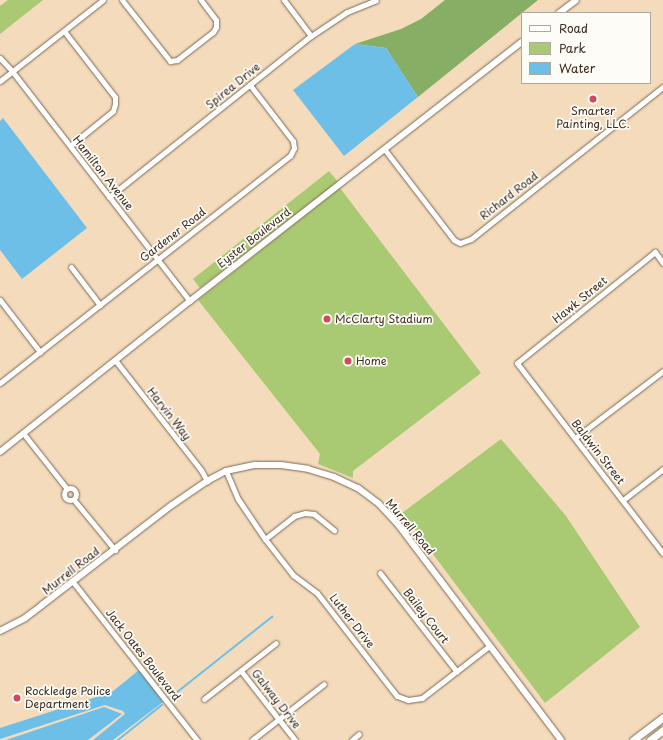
<!DOCTYPE html>
<html>
<head>
<meta charset="utf-8">
<style>
	body { margin:0 }
	#map { position:relative; width:663px; height:740px; overflow:hidden; background:#f3dbbc; font-family:"Playpen Sans",sans-serif }
	div>[style] { position:absolute }
	.green>* { inset:0; background:#a9ca72 }
	.forest>* { inset:0; background:#86ae64 }
	.water>* { inset:0; background:#6dbfe8 }
	.stream>* { height:1.5px; margin:-0.75px; padding:0 0.75px; transform-origin:0.75px; border-radius:0.75px; background:#6dbfe8 }
	.roads { filter:drop-shadow(0 0 1px #7b6855) drop-shadow(0 0 1px #7b6855) }
	.minor>* { height:5px; margin:-2.5px; padding:0 2.5px; transform-origin:2.5px; border-radius:2.5px; background:#fff }
	.minor>.ring { margin:-2.5px; padding:0; box-sizing:content-box; background:none; border:5px solid #fff; border-radius:50% }
	.tertiary>* { height:6px; margin:-3px; padding:0 3px; transform-origin:3px; border-radius:3px; background:#fff }
	.secondary>* { height:7px; margin:-3.5px; padding:0 3.5px; transform-origin:3.5px; border-radius:3.5px; background:#fff }
	.dots>* { width:11px; height:11px; translate:-50% -50%; box-sizing:border-box; border:2px solid #fdfcf7; border-radius:50% }
	span { translate:-50% -50%; white-space:nowrap; text-align:center; line-height:1.15; -webkit-text-stroke:3.5px #fdfcf7; paint-order:stroke }
	.street-label { font-size:11px; color:#3b2a1e }
	.poi-label { font-size:11px; color:#3b2a1e }
	.left { translate:0 -50%; text-align:left }
	.legend { position:absolute; left:521px; top:12px; width:130px; height:72px; box-sizing:border-box; background:#fdfcf7; border:1px solid #afa8a0; margin:0; padding:5px 7px; list-style:none; font-size:12px; color:#3b2a1e }
	.legend li { display:flex; align-items:center; gap:8px; height:20px }
	.legend b { width:20px; border:1px solid #afa8a0 }
</style>
</head>
<body>
<div id="map">
	<div class="green">
		<div style="clip-path:polygon(8px 0,43px 0,0 34px,0 6px)"></div>
		<div style="clip-path:polygon(329px 171px,338px 182px,200px 288px,193px 279px)"></div>
		<div style="clip-path:polygon(340px 188px,481px 373px,353px 471px,353px 478px,318px 464px,320px 454px,198px 300px)"></div>
		<div style="clip-path:polygon(501px 439px,566px 516px,640px 627px,545px 703px,402px 513px)"></div>
	</div>
	<div class="forest">
		<div style="clip-path:polygon(445px 0,538px 0,418px 97px,386px 48px,355px 44px,401px 29px,421px 19px)"></div>
	</div>
	<div class="water">
		<div style="clip-path:polygon(355px 44px,386px 48px,418px 97px,344px 156px,293px 90px)"></div>
		<div style="clip-path:polygon(3px 118px,87px 228px,22px 279px,0 250px,0 121px)"></div>
		<div style="clip-path:polygon(139px 670px,163px 702px,113px 740px,93px 740px,125px 714px,123px 711px,105px 705px,0 739px,0 728px,112px 692px)"></div>
		<div style="clip-path:polygon(104px 707px,122px 714px,88px 740px,6px 740px)"></div>
	</div>
	<div class="stream">
		<div style="left:171px;top:697px;width:129px;rotate:-38.4deg"></div>
		<div style="left:118px;top:740px;width:56px;rotate:-38.5deg"></div>
	</div>
	<div class="roads">
		<div class="minor">
			<div style="left:122px;top:0;width:78px;rotate:51.8deg"></div>
			<div style="left:170px;top:61px;width:7px;rotate:-8deg"></div>
			<div style="left:177px;top:60px;width:46px;rotate:-37.9deg"></div>
			<div style="left:213px;top:32px;width:6px;rotate:-59deg"></div>
			<div style="left:216px;top:27px;width:7px;rotate:-90deg"></div>
			<div style="left:216px;top:20px;width:25px;rotate:-127deg"></div>
			<div style="left:284px;top:0;width:45px;rotate:53.1deg"></div>
			<div style="left:64px;top:31px;width:83px;rotate:52.3deg"></div>
			<div style="left:115px;top:97px;width:7px;rotate:90deg"></div>
			<div style="left:115px;top:104px;width:7px;rotate:106deg"></div>
			<div style="left:113px;top:111px;width:55px;rotate:140.9deg"></div>
			<div style="left:0;top:58px;width:18px;rotate:47deg"></div>
			<div style="left:12px;top:71px;width:291px;rotate:52.3deg"></div>
			<div style="left:0;top:81px;width:131px;rotate:-38.2deg"></div>
			<div style="left:385px;top:150px;width:113px;rotate:52.5deg"></div>
			<div style="left:454px;top:240px;width:7px;rotate:27deg"></div>
			<div style="left:460px;top:243px;width:12px;rotate:-20deg"></div>
			<div style="left:471px;top:239px;width:245px;rotate:-38.4deg"></div>
			<div style="left:109px;top:197px;width:258px;rotate:-38.6deg"></div>
			<div style="left:311px;top:36px;width:43px;rotate:-33.7deg"></div>
			<div style="left:347px;top:12px;width:31px;rotate:-22deg"></div>
			<div style="left:663px;top:263px;width:14px;rotate:-126deg"></div>
			<div style="left:655px;top:252px;width:177px;rotate:141.2deg"></div>
			<div style="left:517px;top:363px;width:240px;rotate:52.5deg"></div>
			<div style="left:71px;top:267px;width:48px;rotate:52.7deg"></div>
			<div style="left:0;top:300px;width:66px;rotate:52.4deg"></div>
			<div style="left:115px;top:360px;width:140px;rotate:52deg"></div>
			<div style="left:201px;top:470px;width:13px;rotate:61deg"></div>
			<div style="left:0;top:383px;width:368px;rotate:-38.1deg"></div>
			<div style="left:290px;top:156px;width:9px;rotate:-63deg"></div>
			<div style="left:294px;top:148px;width:7px;rotate:-98deg"></div>
			<div style="left:293px;top:141px;width:71px;rotate:-127.5deg"></div>
			<div style="left:23px;top:433px;width:71px;rotate:51.8deg"></div>
			<div style="left:575px;top:438px;width:111px;rotate:-37.3deg"></div>
			<div style="left:226px;top:471px;width:30px;rotate:67deg"></div>
			<div style="left:238px;top:499px;width:48px;rotate:56deg"></div>
			<div style="left:265px;top:539px;width:46px;rotate:52.1deg"></div>
			<div style="left:293px;top:575px;width:30px;rotate:37deg"></div>
			<div style="left:317px;top:593px;width:130px;rotate:52.2deg"></div>
			<div style="left:397px;top:696px;width:12px;rotate:20deg"></div>
			<div style="left:408px;top:700px;width:14px;rotate:-8deg"></div>
			<div style="left:422px;top:698px;width:85px;rotate:-37.8deg"></div>
			<div class="ring" style="left:64px;top:488px;width:7px;height:7px"></div>
			<div style="left:74px;top:500px;width:65px;rotate:50.6deg"></div>
			<div style="left:623px;top:500px;width:51px;rotate:-37.8deg"></div>
			<div style="left:265px;top:539px;width:37px;rotate:-38deg"></div>
			<div style="left:294px;top:516px;width:11px;rotate:-15deg"></div>
			<div style="left:305px;top:513px;width:9px;rotate:6deg"></div>
			<div style="left:314px;top:514px;width:26px;rotate:39deg"></div>
			<div style="left:380px;top:573px;width:125px;rotate:52.1deg"></div>
			<div style="left:73px;top:582px;width:201px;rotate:51.9deg"></div>
			<div style="left:241px;top:671px;width:88px;rotate:52deg"></div>
			<div style="left:204px;top:699px;width:91px;rotate:-37.9deg"></div>
			<div style="left:252px;top:740px;width:91px;rotate:-37.9deg"></div>
			<div style="left:352px;top:740px;width:9px;rotate:-41deg"></div>
		</div>
		<div class="tertiary">
			<div style="left:559px;top:13px;width:21px;rotate:-37deg"></div>
			<div style="left:0;top:452px;width:243px;rotate:-38.5deg"></div>
			<div style="left:190px;top:301px;width:421px;rotate:-38deg"></div>
			<div style="left:0;top:631px;width:28px;rotate:-27deg"></div>
			<div style="left:25px;top:618px;width:21px;rotate:-37deg"></div>
			<div style="left:42px;top:605px;width:164px;rotate:-37.6deg"></div>
			<div style="left:172px;top:505px;width:42px;rotate:-34.4deg"></div>
			<div style="left:207px;top:481px;width:21px;rotate:-28deg"></div>
			<div style="left:226px;top:471px;width:30px;rotate:-12deg"></div>
			<div style="left:255px;top:465px;width:26px"></div>
			<div style="left:281px;top:465px;width:27px;rotate:8deg"></div>
			<div style="left:308px;top:469px;width:27px;rotate:17deg"></div>
			<div style="left:334px;top:477px;width:26px;rotate:25deg"></div>
			<div style="left:358px;top:488px;width:26px;rotate:37deg"></div>
			<div style="left:379px;top:504px;width:26px;rotate:47deg"></div>
			<div style="left:397px;top:523px;width:272px;rotate:52.9deg"></div>
		</div>
		<div class="secondary">
			<div style="left:633px;top:740px;width:38px;rotate:-37deg"></div>
			<div style="left:650px;top:740px;width:16px;rotate:-38deg"></div>
		</div>
	</div>
	<div class="dots">
		<div style="left:593px;top:99px;background:#d1495b"></div>
		<div style="left:327px;top:319px;background:#d1495b"></div>
		<div style="left:348px;top:361px;background:#d1495b"></div>
		<div style="left:17px;top:698px;background:#d1495b"></div>
	</div>
	<div class="street-label">
		<span style="left:233px;top:86px;rotate:-39deg">Spirea Drive</span>
		<span style="left:103px;top:173px;rotate:52deg">Hamilton Avenue</span>
		<span style="left:509px;top:196px;rotate:-38deg">Richard Road</span>
		<span style="left:173px;top:235px;rotate:-38deg">Gardener Road</span>
		<span style="left:254px;top:238px;rotate:-38deg">Eyster Boulevard</span>
		<span style="left:580px;top:300px;rotate:-39deg">Hawk Street</span>
		<span style="left:169px;top:414px;rotate:52deg">Harvin Way</span>
		<span style="left:598px;top:452px;rotate:52deg">Baldwin Street</span>
		<span style="left:410px;top:527px;rotate:50deg">Murrell Road</span>
		<span style="left:71px;top:571px;rotate:-38deg">Murrell Road</span>
		<span style="left:426px;top:616px;rotate:52deg">Bailey Court</span>
		<span style="left:352px;top:621px;rotate:52deg">Luther Drive</span>
		<span style="left:143px;top:655px;rotate:52deg">Jack Oates Boulevard</span>
		<span style="left:276px;top:699px;rotate:52deg">Galway Drive</span>
	</div>
	<div class="poi-label">
		<span style="left:593px;top:118px">Smarter<br>Painting, LLC.</span>
		<span class="left" style="left:335px;top:319px">McClarty Stadium</span>
		<span class="left" style="left:356px;top:361px">Home</span>
		<span class="left" style="left:25px;top:698px">Rockledge Police<br>Department</span>
	</div>
	<ul class="legend">
	<li><b style="height:5px;background:#fff"></b>Road</li>
	<li><b style="height:11px;background:#a9ca72"></b>Park</li>
	<li><b style="height:11px;background:#6dbfe8"></b>Water</li>
	</ul>
</div>
</body>
</html>
